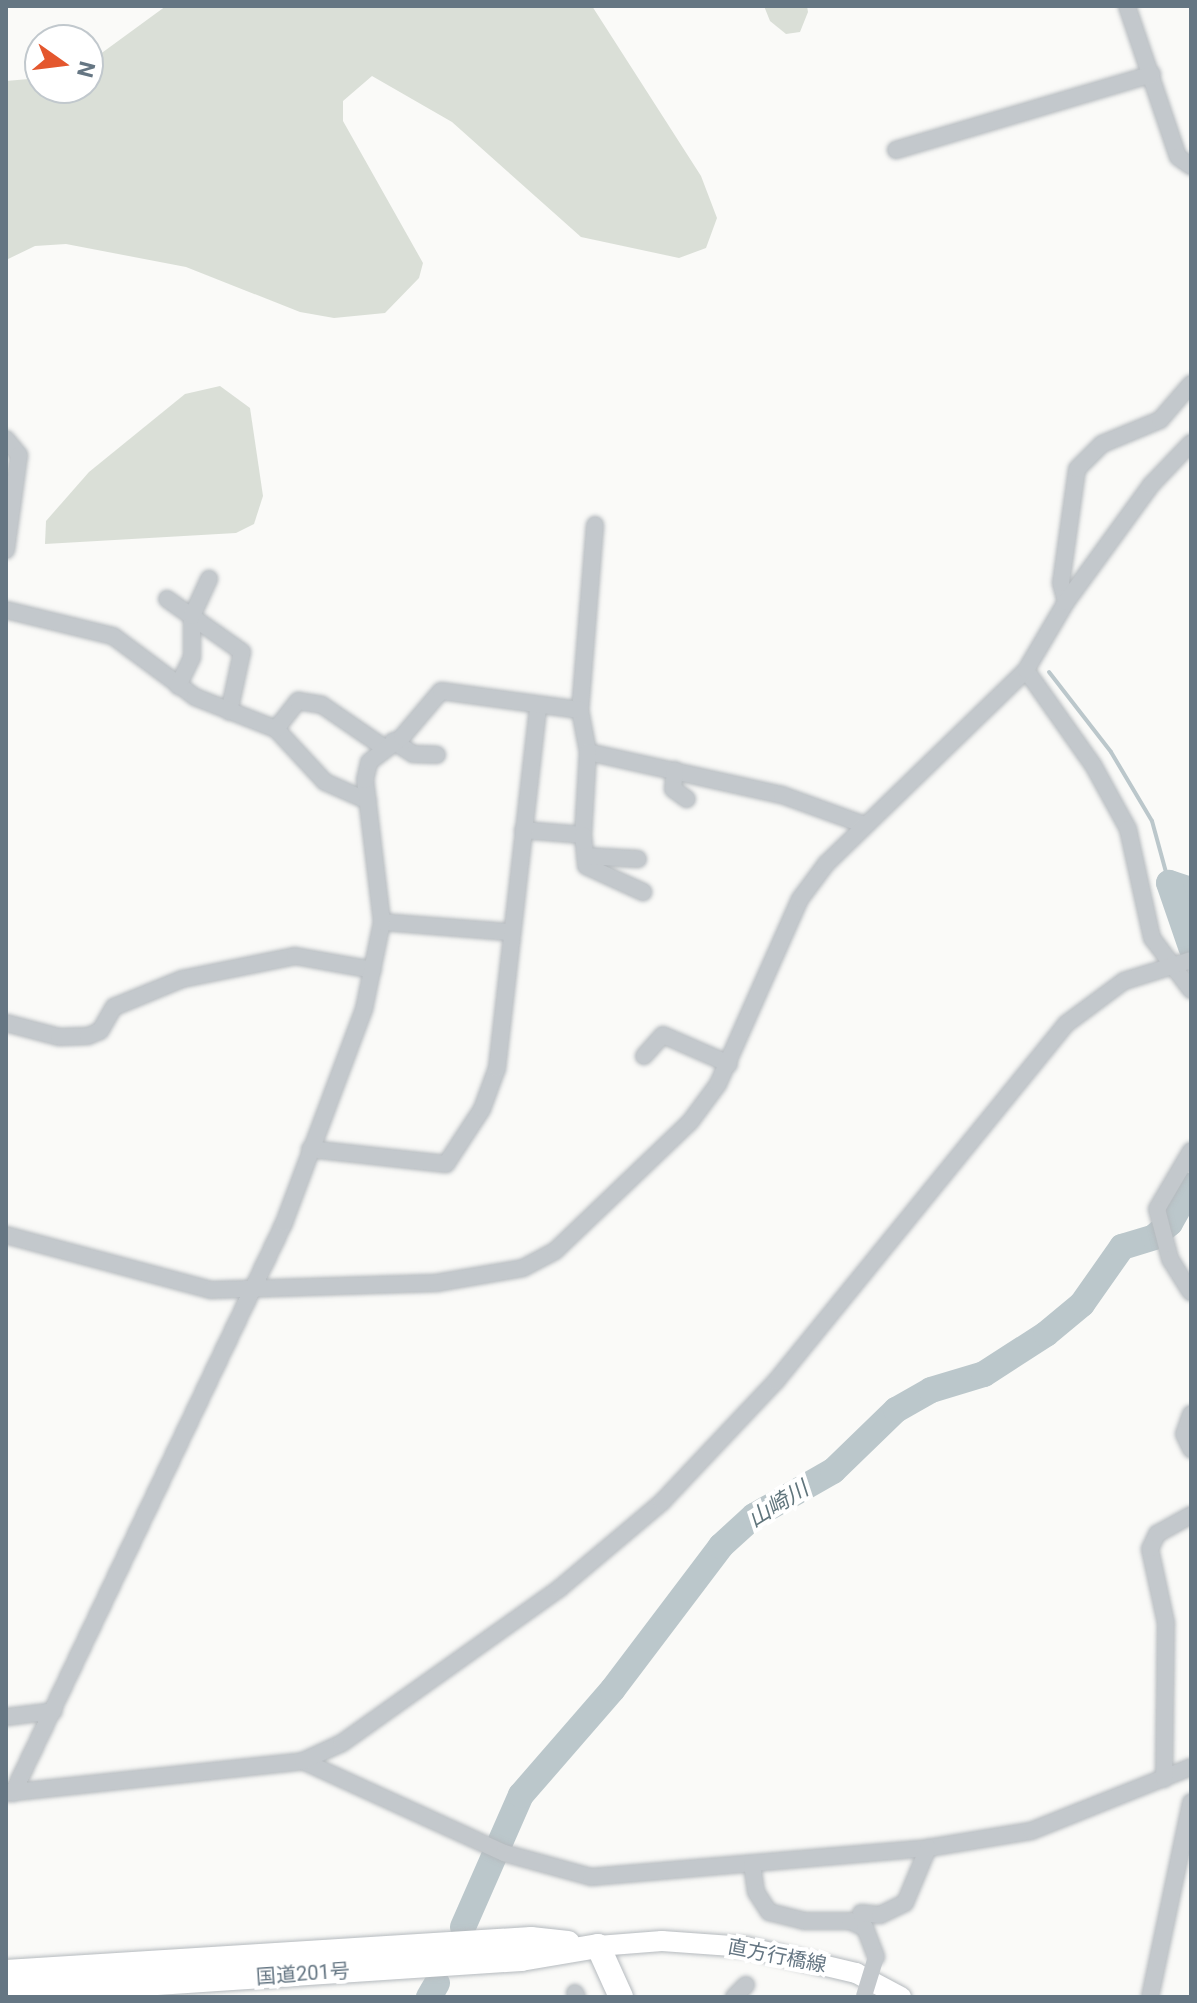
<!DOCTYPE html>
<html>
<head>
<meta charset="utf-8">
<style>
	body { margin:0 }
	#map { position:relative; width:1197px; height:2003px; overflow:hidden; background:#fafaf8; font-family:Roboto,"Noto Sans JP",sans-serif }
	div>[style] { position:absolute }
	.green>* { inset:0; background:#dadfd7 }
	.stream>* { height:4px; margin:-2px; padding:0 2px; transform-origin:2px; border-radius:2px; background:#bbc7cb }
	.river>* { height:26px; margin:-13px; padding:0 13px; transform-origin:13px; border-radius:13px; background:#bbc7cb }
	.roads { filter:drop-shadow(0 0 2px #b5babe) drop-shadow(0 0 2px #b5babe) }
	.minor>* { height:16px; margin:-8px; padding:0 8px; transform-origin:8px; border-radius:8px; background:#c3c8cc }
	.major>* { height:20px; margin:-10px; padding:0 10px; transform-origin:10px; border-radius:10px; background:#fff }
	.highway>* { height:24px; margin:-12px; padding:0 12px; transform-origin:12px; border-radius:12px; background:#fff }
	.minor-bridge>* { height:16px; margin:-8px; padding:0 8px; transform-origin:8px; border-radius:8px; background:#c3c8cc }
	span { translate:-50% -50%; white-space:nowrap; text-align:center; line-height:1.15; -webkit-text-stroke:8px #fff; paint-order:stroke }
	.street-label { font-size:20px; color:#657683 }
	.water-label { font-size:22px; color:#60757c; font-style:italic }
	.frame { position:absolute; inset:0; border:8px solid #657683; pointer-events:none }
	.north { position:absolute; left:24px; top:24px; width:80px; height:80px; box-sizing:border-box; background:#fff; border:2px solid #c1c8cd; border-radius:50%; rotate:104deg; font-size:22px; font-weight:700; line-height:32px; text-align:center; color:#657683 }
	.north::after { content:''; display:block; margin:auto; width:28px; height:36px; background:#e4572e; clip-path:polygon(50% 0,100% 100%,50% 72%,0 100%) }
</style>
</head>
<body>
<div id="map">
	<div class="green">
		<div style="clip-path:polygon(166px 6px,592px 6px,701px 176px,717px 218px,706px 248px,679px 258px,581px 237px,452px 122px,372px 76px,343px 101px,343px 121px,423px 263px,419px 278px,385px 313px,334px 318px,300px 312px,186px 267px,66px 244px,35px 246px,6px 260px,6px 81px,40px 78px,40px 88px,88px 88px,88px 63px)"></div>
		<div style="clip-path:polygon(764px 6px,807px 6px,808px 12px,800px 32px,786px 34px,770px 21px)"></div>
		<div style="clip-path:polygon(220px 386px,250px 408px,263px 496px,254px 524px,236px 533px,45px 544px,46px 521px,89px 472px,185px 394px)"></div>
	</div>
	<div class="stream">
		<div style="left:1049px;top:672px;width:101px;rotate:52.2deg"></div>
		<div style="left:1111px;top:752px;width:80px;rotate:59.3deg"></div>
		<div style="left:1152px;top:821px;width:64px;rotate:74.7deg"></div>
	</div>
	<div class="river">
		<div style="left:1191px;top:890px;width:23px;rotate:-162deg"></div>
		<div style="left:1169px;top:883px;width:68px;rotate:71deg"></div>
		<div style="left:463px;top:1927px;width:144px;rotate:-66.3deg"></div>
		<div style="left:521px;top:1795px;width:140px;rotate:-49deg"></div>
		<div style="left:613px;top:1689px;width:179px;rotate:-52.9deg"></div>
		<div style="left:721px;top:1546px;width:45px;rotate:-42.3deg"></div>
		<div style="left:754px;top:1516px;width:91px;rotate:-29.7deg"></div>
		<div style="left:833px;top:1471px;width:88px;rotate:-44.1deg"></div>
		<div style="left:896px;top:1410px;width:40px;rotate:-29.7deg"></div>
		<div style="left:931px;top:1390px;width:55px;rotate:-16.8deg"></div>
		<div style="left:984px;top:1374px;width:74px;rotate:-32.8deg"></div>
		<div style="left:1046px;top:1334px;width:47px;rotate:-39.8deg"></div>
		<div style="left:1082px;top:1304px;width:70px;rotate:-54.9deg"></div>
		<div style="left:1122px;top:1247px;width:34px;rotate:-17deg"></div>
		<div style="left:1154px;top:1237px;width:21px;rotate:-41deg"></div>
		<div style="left:1170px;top:1223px;width:43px;rotate:-60.4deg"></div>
		<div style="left:429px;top:1997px;width:16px;rotate:-60deg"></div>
	</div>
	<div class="roads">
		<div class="minor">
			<div style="left:1127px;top:6px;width:159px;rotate:71.3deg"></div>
			<div style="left:1178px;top:157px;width:16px;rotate:35deg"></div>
			<div style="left:896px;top:150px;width:267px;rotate:-16.5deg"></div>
			<div style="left:6px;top:439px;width:21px;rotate:51deg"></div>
			<div style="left:19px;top:455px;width:96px;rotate:97.8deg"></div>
			<div style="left:595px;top:525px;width:186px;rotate:94.6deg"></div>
			<div style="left:580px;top:710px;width:43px;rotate:79.2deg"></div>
			<div style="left:588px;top:752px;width:199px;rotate:12.5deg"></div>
			<div style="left:782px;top:795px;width:88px;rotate:19.9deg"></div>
			<div style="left:167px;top:599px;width:92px;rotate:35.2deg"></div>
			<div style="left:242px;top:652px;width:61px;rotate:102.2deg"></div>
			<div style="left:1066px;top:602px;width:20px;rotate:-105deg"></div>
			<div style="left:1061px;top:583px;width:115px;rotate:-82deg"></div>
			<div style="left:1077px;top:469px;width:35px;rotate:-45deg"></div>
			<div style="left:1102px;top:444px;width:63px;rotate:-22.5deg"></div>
			<div style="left:1160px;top:420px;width:48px;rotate:-49.3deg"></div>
			<div style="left:6px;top:610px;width:110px;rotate:13.7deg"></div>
			<div style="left:113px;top:636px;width:102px;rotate:36.6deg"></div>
			<div style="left:195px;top:697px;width:87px;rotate:21.6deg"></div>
			<div style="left:276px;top:729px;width:72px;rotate:47.2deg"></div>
			<div style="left:325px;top:782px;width:47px;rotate:23.8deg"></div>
			<div style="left:1026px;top:670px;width:116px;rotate:54.8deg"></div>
			<div style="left:1093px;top:765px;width:73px;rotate:61.3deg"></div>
			<div style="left:1128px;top:829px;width:112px;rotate:77.6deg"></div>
			<div style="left:1152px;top:938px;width:65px;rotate:53.1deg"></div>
			<div style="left:178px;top:686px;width:32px;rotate:-64deg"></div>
			<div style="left:192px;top:657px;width:41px;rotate:-90deg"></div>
			<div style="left:192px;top:616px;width:41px;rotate:-65.3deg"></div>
			<div style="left:276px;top:729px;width:36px;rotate:-52deg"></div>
			<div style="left:298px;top:701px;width:24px;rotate:9deg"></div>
			<div style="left:322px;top:705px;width:74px;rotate:34.5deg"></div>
			<div style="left:393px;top:741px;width:24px;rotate:33deg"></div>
			<div style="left:413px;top:754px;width:24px;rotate:2deg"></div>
			<div style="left:675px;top:770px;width:19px;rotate:96deg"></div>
			<div style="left:673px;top:789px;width:17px;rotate:36deg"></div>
			<div style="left:523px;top:830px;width:60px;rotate:4.8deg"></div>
			<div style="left:583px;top:835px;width:83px;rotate:-86.6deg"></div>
			<div style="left:583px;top:835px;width:31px;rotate:84deg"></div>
			<div style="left:586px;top:866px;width:63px;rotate:24.5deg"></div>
			<div style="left:585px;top:856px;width:53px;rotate:3.2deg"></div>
			<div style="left:382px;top:922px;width:128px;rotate:4.5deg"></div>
			<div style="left:6px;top:1023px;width:55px;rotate:14.8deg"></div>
			<div style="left:59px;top:1037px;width:29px;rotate:-2deg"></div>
			<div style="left:88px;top:1036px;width:13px;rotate:-23deg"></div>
			<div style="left:100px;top:1031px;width:28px;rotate:-60deg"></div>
			<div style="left:114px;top:1007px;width:74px;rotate:-22.4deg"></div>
			<div style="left:182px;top:979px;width:115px;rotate:-11.5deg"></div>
			<div style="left:295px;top:956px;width:79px;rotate:10.2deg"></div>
			<div style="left:644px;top:1056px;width:28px;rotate:-48deg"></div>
			<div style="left:663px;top:1035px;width:72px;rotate:23.7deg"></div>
			<div style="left:310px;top:1149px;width:137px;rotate:6.3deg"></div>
			<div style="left:446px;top:1164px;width:66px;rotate:-56.8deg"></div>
			<div style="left:482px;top:1109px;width:44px;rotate:-69.9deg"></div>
			<div style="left:497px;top:1068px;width:363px;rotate:-83.5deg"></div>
			<div style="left:1191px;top:1151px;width:67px;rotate:120.4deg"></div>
			<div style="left:1157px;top:1209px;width:52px;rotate:75.4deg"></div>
			<div style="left:1170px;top:1259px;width:39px;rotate:58deg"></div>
			<div style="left:6px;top:1235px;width:212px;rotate:15deg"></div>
			<div style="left:211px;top:1290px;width:225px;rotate:-1.8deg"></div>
			<div style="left:436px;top:1283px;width:88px;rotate:-9.8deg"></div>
			<div style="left:523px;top:1268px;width:36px;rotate:-28deg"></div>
			<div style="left:555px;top:1251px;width:187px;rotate:-43.7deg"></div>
			<div style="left:690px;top:1122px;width:47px;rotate:-53.6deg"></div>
			<div style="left:718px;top:1084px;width:202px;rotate:-66.1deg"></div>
			<div style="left:800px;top:899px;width:44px;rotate:-53.4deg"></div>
			<div style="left:826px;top:864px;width:279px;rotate:-44.1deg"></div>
			<div style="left:1026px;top:670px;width:79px;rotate:-59.5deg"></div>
			<div style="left:1066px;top:602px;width:145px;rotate:-54deg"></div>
			<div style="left:1151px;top:485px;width:58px;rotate:-46.4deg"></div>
			<div style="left:1191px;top:1414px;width:21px;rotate:109deg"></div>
			<div style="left:1184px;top:1434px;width:17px;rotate:65deg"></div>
			<div style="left:6px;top:1717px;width:48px;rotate:-7.1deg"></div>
			<div style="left:303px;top:1761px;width:221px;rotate:24.6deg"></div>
			<div style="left:504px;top:1853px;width:90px;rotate:15.4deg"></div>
			<div style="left:591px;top:1877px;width:338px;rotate:-4.9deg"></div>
			<div style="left:928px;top:1848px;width:104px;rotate:-9.4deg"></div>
			<div style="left:1031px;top:1831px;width:172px;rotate:-21.8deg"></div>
			<div style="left:1164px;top:1779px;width:156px;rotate:-89.3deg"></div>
			<div style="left:1166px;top:1623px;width:76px;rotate:-102.2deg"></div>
			<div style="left:1150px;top:1549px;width:17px;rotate:-65deg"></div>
			<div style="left:1157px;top:1534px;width:39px;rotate:-29deg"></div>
			<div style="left:6px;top:1793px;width:299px;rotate:-6.1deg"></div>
			<div style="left:303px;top:1761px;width:43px;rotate:-24.8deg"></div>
			<div style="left:342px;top:1743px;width:267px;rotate:-35.4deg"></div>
			<div style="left:560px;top:1588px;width:133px;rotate:-40.1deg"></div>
			<div style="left:662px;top:1502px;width:166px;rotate:-46.7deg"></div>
			<div style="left:776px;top:1381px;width:460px;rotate:-50.9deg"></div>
			<div style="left:1066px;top:1024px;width:72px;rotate:-36.6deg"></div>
			<div style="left:1124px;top:981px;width:70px;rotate:-17.4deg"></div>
			<div style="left:13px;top:1793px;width:631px;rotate:-64.57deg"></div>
			<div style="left:284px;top:1223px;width:228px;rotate:-69.5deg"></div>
			<div style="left:364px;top:1009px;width:89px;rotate:-78.3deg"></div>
			<div style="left:382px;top:922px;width:143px;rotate:-96.8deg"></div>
			<div style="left:365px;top:780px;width:18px;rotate:-77deg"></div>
			<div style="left:369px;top:762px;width:41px;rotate:-37.1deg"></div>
			<div style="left:402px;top:737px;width:60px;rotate:-49.7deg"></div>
			<div style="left:441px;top:691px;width:140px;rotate:7.8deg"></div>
			<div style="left:752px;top:1864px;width:28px;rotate:82deg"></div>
			<div style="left:756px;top:1892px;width:24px;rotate:57deg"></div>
			<div style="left:769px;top:1912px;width:36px;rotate:14deg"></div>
			<div style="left:804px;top:1921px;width:46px"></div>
			<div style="left:850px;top:1921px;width:17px;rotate:25deg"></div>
			<div style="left:865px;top:1928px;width:31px;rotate:69deg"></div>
			<div style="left:861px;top:1913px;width:19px;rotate:6deg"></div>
			<div style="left:880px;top:1915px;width:28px;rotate:-26deg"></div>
			<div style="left:905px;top:1903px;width:60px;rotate:-67.3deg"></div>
			<div style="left:575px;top:1993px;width:4px;rotate:63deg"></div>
			<div style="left:734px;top:1997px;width:17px;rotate:-45deg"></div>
			<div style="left:1150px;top:1997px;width:199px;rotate:-78.1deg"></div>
		</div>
		<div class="major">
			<div style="left:598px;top:1946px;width:64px;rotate:-4.5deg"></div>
			<div style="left:662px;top:1941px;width:84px;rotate:4.1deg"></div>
			<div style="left:746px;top:1947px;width:113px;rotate:13.3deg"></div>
			<div style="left:856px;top:1973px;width:51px;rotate:28.1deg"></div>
		</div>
		<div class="highway">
			<div style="left:598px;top:1946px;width:56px;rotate:65.7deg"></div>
			<div style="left:6px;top:1972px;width:526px;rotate:-3.6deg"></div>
			<div style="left:531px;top:1939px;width:37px;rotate:6deg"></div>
			<div style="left:6px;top:1993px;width:516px;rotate:-3.78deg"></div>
			<div style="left:521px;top:1959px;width:78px;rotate:-9.6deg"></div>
		</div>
	</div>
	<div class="minor-bridge">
		<div style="left:864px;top:1996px;width:41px;rotate:-72.9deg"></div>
	</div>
	<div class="street-label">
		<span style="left:777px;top:1956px;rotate:11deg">直方行橋線</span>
		<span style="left:303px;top:1974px;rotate:-4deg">国道201号</span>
	</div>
	<div class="water-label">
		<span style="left:778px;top:1504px;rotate:-32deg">山崎川</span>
	</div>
	<div class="frame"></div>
	<div class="north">N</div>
</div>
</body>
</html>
